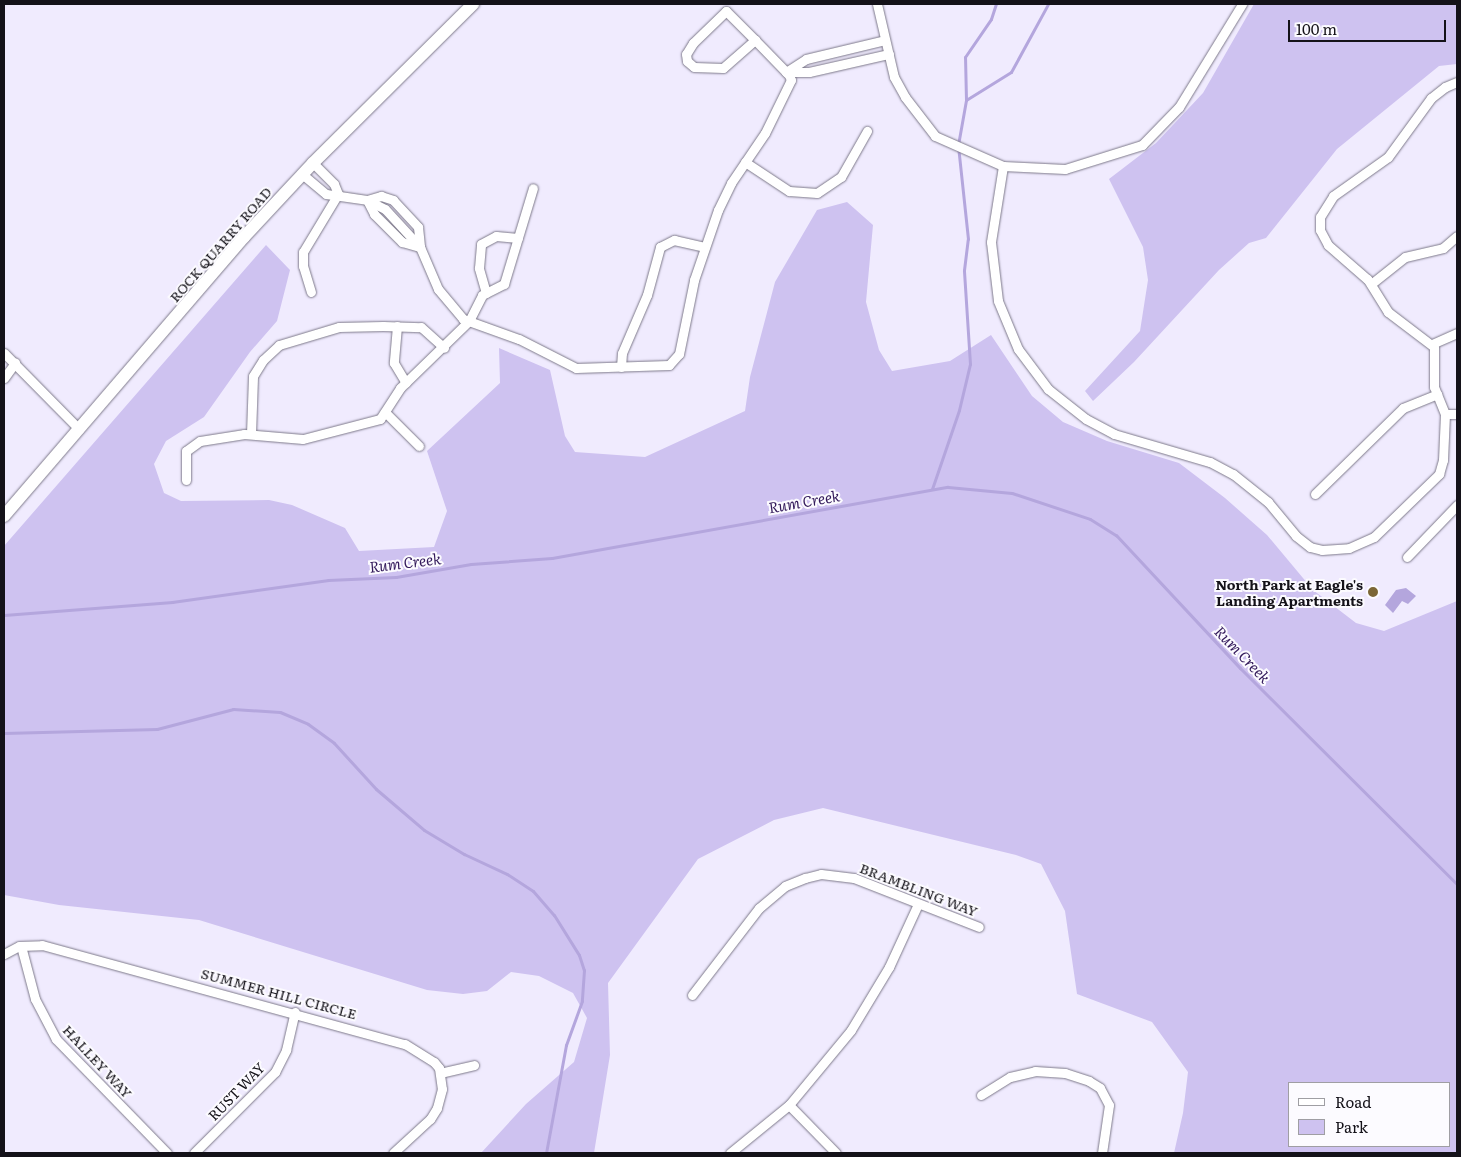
<!DOCTYPE html>
<html>
<head>
<meta charset="utf-8">
<style>
	body { margin:0 }
	#map { position:relative; width:1461px; height:1157px; overflow:hidden; background:#f0ebfe; font-family:Literata,serif }
	div>[style] { position:absolute }
	.green>* { inset:0; background:#cec2f0 }
	.water>* { inset:0; background:#b4a6dd }
	.stream>* { height:3px; margin:-1.5px; padding:0 1.5px; transform-origin:1.5px; border-radius:1.5px; background:#b4a6dd }
	.roads { filter:drop-shadow(0 0 1px #7d798a) drop-shadow(0 0 1px #7d798a) }
	.street>* { height:9px; margin:-4.5px; padding:0 4.5px; transform-origin:4.5px; border-radius:4.5px; background:#fff }
	.secondary>* { height:12px; margin:-6px; padding:0 6px; transform-origin:6px; border-radius:6px; background:#fff }
	.dots>* { width:14px; height:14px; translate:-50% -50%; box-sizing:border-box; border:2px solid #fcfbff; border-radius:50% }
	span { translate:-50% -50%; white-space:nowrap; text-align:center; line-height:1.15; -webkit-text-stroke:4px #fcfbff; paint-order:stroke }
	.street-label { font-size:14px; color:#141219 }
	.poi-label { font-size:14px; color:#141219; font-weight:700 }
	.right { translate:-100% -50%; text-align:right }
	.water-label { font-size:15px; color:#331a5b; font-style:italic }
	.frame { position:absolute; inset:0; border:5px solid #141219; pointer-events:none }
	.legend { position:absolute; left:1288px; top:1082px; width:162px; height:65px; box-sizing:border-box; background:#fcfbff; border:1px solid #9f9ea3; margin:0; padding:6px 9px; list-style:none; font-size:15px; color:#141219 }
	.legend li { display:flex; align-items:center; gap:10px; height:25px }
	.legend b { width:25px; border:1px solid #9f9ea3 }
	.scale { position:absolute; left:1288px; top:20px; width:158px; height:22px; box-sizing:border-box; border:2px solid #141219; border-top:0; padding-left:6px; font-size:15px; line-height:18px; white-space:nowrap; color:#141219; -webkit-text-stroke:4px #fcfbff; paint-order:stroke }
</style>
</head>
<body>
<div id="map">
	<div class="green">
		<div style="clip-path:polygon(1254px 4px,1457px 4px,1457px 64px,1439px 66px,1337px 149px,1266px 238px,1249px 243px,1219px 270px,1134px 362px,1093px 401px,1085px 391px,1140px 331px,1148px 280px,1143px 247px,1109px 179px,1156px 143px,1203px 93px)"></div>
		<div style="clip-path:polygon(evenodd,847px 202px,873px 225px,866px 302px,879px 350px,892px 371px,950px 361px,991px 335px,1032px 396px,1063px 422px,1107px 441px,1179px 463px,1225px 498px,1267px 535px,1313px 590px,1356px 623px,1384px 631px,1457px 601px,1457px 1153px,1174px 1153px,1183px 1113px,1188px 1072px,1152px 1022px,1077px 994px,1065px 911px,1041px 864px,1016px 855px,823px 808px,774px 820px,698px 859px,608px 983px,610px 1055px,594px 1153px,481px 1153px,526px 1104px,574px 1062px,587px 1018px,573px 993px,539px 976px,511px 972px,487px 991px,463px 994px,427px 990px,199px 920px,59px 905px,4px 895px,4px 546px,266px 245px,290px 270px,277px 321px,250px 352px,204px 417px,166px 441px,154px 464px,164px 493px,181px 501px,269px 500px,292px 505px,345px 528px,359px 551px,434px 547px,447px 511px,427px 451px,500px 383px,499px 348px,550px 370px,565px 436px,575px 452px,645px 457px,745px 411px,750px 377px,775px 282px,817px 210px,847px 202px,1290px 1083px,1450px 1083px,1450px 1146px,1290px 1146px,1290px 1083px)"></div>
	</div>
	<div class="water">
		<div style="clip-path:polygon(1406px 588px,1416px 596px,1408px 604px,1402px 601px,1393px 613px,1385px 605px,1396px 590px)"></div>
	</div>
	<div class="stream">
		<div style="left:966px;top:100px;width:53px;rotate:-31.9deg"></div>
		<div style="left:1011px;top:72px;width:77px;rotate:-61.4deg"></div>
		<div style="left:932px;top:489px;width:83px;rotate:-71.1deg"></div>
		<div style="left:959px;top:410px;width:47px;rotate:-76.6deg"></div>
		<div style="left:970px;top:364px;width:94px;rotate:-93.7deg"></div>
		<div style="left:964px;top:270px;width:31px;rotate:-83deg"></div>
		<div style="left:968px;top:239px;width:95px;rotate:-96.1deg"></div>
		<div style="left:958px;top:145px;width:46px;rotate:-79.9deg"></div>
		<div style="left:966px;top:100px;width:43px;rotate:-91.3deg"></div>
		<div style="left:965px;top:57px;width:46px;rotate:-55.6deg"></div>
		<div style="left:991px;top:19px;width:16px;rotate:-72deg"></div>
		<div style="left:4px;top:615px;width:169px;rotate:-4.4deg"></div>
		<div style="left:172px;top:602px;width:158px;rotate:-8deg"></div>
		<div style="left:328px;top:580px;width:68px;rotate:-2.5deg"></div>
		<div style="left:396px;top:577px;width:76px;rotate:-9.8deg"></div>
		<div style="left:471px;top:564px;width:81px;rotate:-4.2deg"></div>
		<div style="left:552px;top:558px;width:402px;rotate:-10.2deg"></div>
		<div style="left:948px;top:487px;width:64px;rotate:5.4deg"></div>
		<div style="left:1012px;top:493px;width:82px;rotate:18.4deg"></div>
		<div style="left:1090px;top:519px;width:31px;rotate:32deg"></div>
		<div style="left:1116px;top:535px;width:182px;rotate:47deg"></div>
		<div style="left:1240px;top:668px;width:306px;rotate:44.9deg"></div>
		<div style="left:4px;top:733px;width:153px;rotate:-1.5deg"></div>
		<div style="left:157px;top:729px;width:79px;rotate:-14.7deg"></div>
		<div style="left:233px;top:709px;width:47px;rotate:3.7deg"></div>
		<div style="left:280px;top:712px;width:30px;rotate:23deg"></div>
		<div style="left:308px;top:724px;width:32px;rotate:36deg"></div>
		<div style="left:334px;top:743px;width:62px;rotate:47.6deg"></div>
		<div style="left:376px;top:789px;width:63px;rotate:40.5deg"></div>
		<div style="left:424px;top:830px;width:47px;rotate:31deg"></div>
		<div style="left:464px;top:854px;width:47px;rotate:24.9deg"></div>
		<div style="left:507px;top:874px;width:31px;rotate:33deg"></div>
		<div style="left:533px;top:891px;width:32px;rotate:49deg"></div>
		<div style="left:554px;top:915px;width:47px;rotate:58deg"></div>
		<div style="left:579px;top:955px;width:16px;rotate:72deg"></div>
		<div style="left:584px;top:970px;width:31px;rotate:94deg"></div>
		<div style="left:582px;top:1001px;width:47px;rotate:110deg"></div>
		<div style="left:566px;top:1045px;width:110px;rotate:100.5deg"></div>
	</div>
	<div class="roads">
		<div class="street">
			<div style="left:877px;top:4px;width:75px;rotate:76.9deg"></div>
			<div style="left:894px;top:77px;width:23px;rotate:61deg"></div>
			<div style="left:905px;top:97px;width:49px;rotate:52.4deg"></div>
			<div style="left:935px;top:136px;width:74px;rotate:23.8deg"></div>
			<div style="left:1003px;top:166px;width:62px;rotate:2.8deg"></div>
			<div style="left:1065px;top:169px;width:81px;rotate:-17.3deg"></div>
			<div style="left:1142px;top:145px;width:53px;rotate:-45.8deg"></div>
			<div style="left:1179px;top:107px;width:121px;rotate:-58.5deg"></div>
			<div style="left:786px;top:72px;width:24px;rotate:-33deg"></div>
			<div style="left:806px;top:59px;width:81px;rotate:-13.5deg"></div>
			<div style="left:786px;top:72px;width:23px"></div>
			<div style="left:809px;top:72px;width:82px;rotate:-12.7deg"></div>
			<div style="left:745px;top:162px;width:53px;rotate:33.4deg"></div>
			<div style="left:789px;top:191px;width:28px;rotate:4deg"></div>
			<div style="left:817px;top:193px;width:29px;rotate:-34deg"></div>
			<div style="left:841px;top:177px;width:53px;rotate:-60.5deg"></div>
			<div style="left:1003px;top:166px;width:77px;rotate:99deg"></div>
			<div style="left:991px;top:242px;width:59px;rotate:83.2deg"></div>
			<div style="left:998px;top:301px;width:52px;rotate:67.4deg"></div>
			<div style="left:1018px;top:349px;width:50px;rotate:53.1deg"></div>
			<div style="left:1048px;top:389px;width:48px;rotate:38.3deg"></div>
			<div style="left:1086px;top:419px;width:32px;rotate:28deg"></div>
			<div style="left:1114px;top:434px;width:100px;rotate:16.3deg"></div>
			<div style="left:1210px;top:462px;width:26px;rotate:28deg"></div>
			<div style="left:1233px;top:474px;width:45px;rotate:38.7deg"></div>
			<div style="left:1268px;top:502px;width:44px;rotate:50.5deg"></div>
			<div style="left:1296px;top:536px;width:18px;rotate:38deg"></div>
			<div style="left:1310px;top:547px;width:12px;rotate:14deg"></div>
			<div style="left:1322px;top:550px;width:27px;rotate:-4deg"></div>
			<div style="left:1349px;top:548px;width:27px;rotate:-24deg"></div>
			<div style="left:1374px;top:537px;width:91px;rotate:-44.1deg"></div>
			<div style="left:1439px;top:474px;width:15px;rotate:-74deg"></div>
			<div style="left:1443px;top:460px;width:46px;rotate:-87.5deg"></div>
			<div style="left:1445px;top:414px;width:29px;rotate:-112deg"></div>
			<div style="left:1434px;top:387px;width:40px;rotate:-90deg"></div>
			<div style="left:1434px;top:347px;width:58px;rotate:-142.7deg"></div>
			<div style="left:1388px;top:312px;width:39px;rotate:-122deg"></div>
			<div style="left:1367px;top:279px;width:52px;rotate:-138.9deg"></div>
			<div style="left:1328px;top:245px;width:17px;rotate:-118deg"></div>
			<div style="left:1320px;top:230px;width:13px;rotate:-90deg"></div>
			<div style="left:1320px;top:217px;width:25px;rotate:-58deg"></div>
			<div style="left:1333px;top:196px;width:67px;rotate:-35.3deg"></div>
			<div style="left:1388px;top:157px;width:73px;rotate:-53.9deg"></div>
			<div style="left:1431px;top:98px;width:18px;rotate:-38deg"></div>
			<div style="left:1445px;top:87px;width:13px;rotate:-23deg"></div>
			<div style="left:302px;top:174px;width:31px;rotate:40deg"></div>
			<div style="left:326px;top:194px;width:41px;rotate:8.3deg"></div>
			<div style="left:367px;top:200px;width:20px;rotate:27deg"></div>
			<div style="left:385px;top:209px;width:52px;rotate:47.4deg"></div>
			<div style="left:420px;top:247px;width:46px;rotate:66.8deg"></div>
			<div style="left:438px;top:289px;width:39px;rotate:50deg"></div>
			<div style="left:463px;top:319px;width:59px;rotate:19.7deg"></div>
			<div style="left:519px;top:339px;width:64px;rotate:27deg"></div>
			<div style="left:576px;top:368px;width:93px;rotate:-1.8deg"></div>
			<div style="left:669px;top:365px;width:15px;rotate:-48deg"></div>
			<div style="left:679px;top:354px;width:76px;rotate:-78.5deg"></div>
			<div style="left:694px;top:280px;width:74px;rotate:-71.1deg"></div>
			<div style="left:718px;top:210px;width:30px;rotate:-64deg"></div>
			<div style="left:731px;top:183px;width:60px;rotate:-55.8deg"></div>
			<div style="left:765px;top:133px;width:59px;rotate:-63.9deg"></div>
			<div style="left:791px;top:80px;width:5px;rotate:-112deg"></div>
			<div style="left:789px;top:75px;width:49px;rotate:-134.2deg"></div>
			<div style="left:755px;top:40px;width:41px;rotate:-135deg"></div>
			<div style="left:726px;top:11px;width:46px;rotate:135.9deg"></div>
			<div style="left:693px;top:43px;width:13px;rotate:122deg"></div>
			<div style="left:686px;top:54px;width:7px;rotate:82deg"></div>
			<div style="left:687px;top:61px;width:9px;rotate:41deg"></div>
			<div style="left:694px;top:67px;width:29px;rotate:2deg"></div>
			<div style="left:723px;top:68px;width:43px;rotate:-41.2deg"></div>
			<div style="left:367px;top:200px;width:15px;rotate:-16deg"></div>
			<div style="left:381px;top:196px;width:13px;rotate:18deg"></div>
			<div style="left:393px;top:200px;width:37px;rotate:47deg"></div>
			<div style="left:418px;top:227px;width:20px;rotate:84deg"></div>
			<div style="left:367px;top:200px;width:16px;rotate:63deg"></div>
			<div style="left:374px;top:214px;width:40px;rotate:45deg"></div>
			<div style="left:402px;top:242px;width:19px;rotate:16deg"></div>
			<div style="left:1371px;top:284px;width:43px;rotate:-38.5deg"></div>
			<div style="left:1405px;top:257px;width:39px;rotate:-13deg"></div>
			<div style="left:1443px;top:248px;width:18px;rotate:-41deg"></div>
			<div style="left:311px;top:292px;width:27px;rotate:-107deg"></div>
			<div style="left:303px;top:266px;width:14px;rotate:-90deg"></div>
			<div style="left:303px;top:252px;width:68px;rotate:-58.9deg"></div>
			<div style="left:338px;top:194px;width:11px;rotate:-112deg"></div>
			<div style="left:334px;top:184px;width:30px;rotate:-135deg"></div>
			<div style="left:486px;top:293px;width:26px;rotate:-106deg"></div>
			<div style="left:479px;top:268px;width:24px;rotate:-85deg"></div>
			<div style="left:481px;top:244px;width:17px;rotate:-28deg"></div>
			<div style="left:496px;top:236px;width:22px;rotate:5deg"></div>
			<div style="left:397px;top:326px;width:37px;rotate:95deg"></div>
			<div style="left:394px;top:363px;width:23px;rotate:59deg"></div>
			<div style="left:1432px;top:344px;width:27px;rotate:-24deg"></div>
			<div style="left:4px;top:353px;width:107px;rotate:45.4deg"></div>
			<div style="left:621px;top:367px;width:14px;rotate:-86deg"></div>
			<div style="left:622px;top:353px;width:63px;rotate:-66.7deg"></div>
			<div style="left:647px;top:295px;width:50px;rotate:-74.8deg"></div>
			<div style="left:660px;top:247px;width:16px;rotate:-27deg"></div>
			<div style="left:674px;top:240px;width:31px;rotate:13deg"></div>
			<div style="left:4px;top:378px;width:19px;rotate:-54deg"></div>
			<div style="left:385px;top:412px;width:48px;rotate:45deg"></div>
			<div style="left:1445px;top:414px;width:12px"></div>
			<div style="left:251px;top:434px;width:58px;rotate:-88deg"></div>
			<div style="left:253px;top:376px;width:19px;rotate:-58deg"></div>
			<div style="left:263px;top:360px;width:22px;rotate:-43deg"></div>
			<div style="left:279px;top:345px;width:63px;rotate:-16.7deg"></div>
			<div style="left:339px;top:327px;width:44px;rotate:-1.3deg"></div>
			<div style="left:383px;top:326px;width:38px;rotate:2deg"></div>
			<div style="left:421px;top:327px;width:31px;rotate:42deg"></div>
			<div style="left:186px;top:480px;width:29px;rotate:-90deg"></div>
			<div style="left:186px;top:451px;width:17px;rotate:-36deg"></div>
			<div style="left:200px;top:441px;width:45px;rotate:-9deg"></div>
			<div style="left:244px;top:434px;width:59px;rotate:4.8deg"></div>
			<div style="left:303px;top:439px;width:80px;rotate:-14.6deg"></div>
			<div style="left:380px;top:419px;width:37px;rotate:-57deg"></div>
			<div style="left:400px;top:388px;width:96px;rotate:-44.2deg"></div>
			<div style="left:469px;top:321px;width:29px;rotate:-63deg"></div>
			<div style="left:482px;top:295px;width:25px;rotate:-27deg"></div>
			<div style="left:504px;top:284px;width:100px;rotate:-73.2deg"></div>
			<div style="left:1315px;top:494px;width:123px;rotate:-44.3deg"></div>
			<div style="left:1403px;top:408px;width:37px;rotate:-22deg"></div>
			<div style="left:1407px;top:557px;width:72px;rotate:-46.1deg"></div>
			<div style="left:21px;top:946px;width:55px;rotate:75.2deg"></div>
			<div style="left:35px;top:999px;width:45px;rotate:62.3deg"></div>
			<div style="left:56px;top:1039px;width:159px;rotate:45.8deg"></div>
			<div style="left:4px;top:954px;width:17px;rotate:-28deg"></div>
			<div style="left:19px;top:946px;width:23px;rotate:-2deg"></div>
			<div style="left:42px;top:945px;width:376px;rotate:15.3deg"></div>
			<div style="left:405px;top:1044px;width:34px;rotate:32deg"></div>
			<div style="left:434px;top:1062px;width:8px;rotate:50deg"></div>
			<div style="left:439px;top:1068px;width:21px;rotate:82deg"></div>
			<div style="left:442px;top:1089px;width:20px;rotate:105deg"></div>
			<div style="left:437px;top:1108px;width:13px;rotate:122deg"></div>
			<div style="left:430px;top:1119px;width:50px;rotate:137.4deg"></div>
			<div style="left:692px;top:995px;width:110px;rotate:-52.4deg"></div>
			<div style="left:759px;top:908px;width:34px;rotate:-40deg"></div>
			<div style="left:785px;top:886px;width:22px;rotate:-22deg"></div>
			<div style="left:805px;top:878px;width:16px;rotate:-14deg"></div>
			<div style="left:821px;top:874px;width:33px;rotate:7deg"></div>
			<div style="left:854px;top:878px;width:134px;rotate:21.4deg"></div>
			<div style="left:440px;top:1073px;width:35px;rotate:-13deg"></div>
			<div style="left:981px;top:1095px;width:34px;rotate:-32deg"></div>
			<div style="left:1010px;top:1077px;width:26px;rotate:-13deg"></div>
			<div style="left:1035px;top:1071px;width:30px;rotate:4deg"></div>
			<div style="left:1065px;top:1073px;width:25px;rotate:18deg"></div>
			<div style="left:1089px;top:1081px;width:13px;rotate:32deg"></div>
			<div style="left:1100px;top:1088px;width:19px;rotate:62deg"></div>
			<div style="left:1109px;top:1105px;width:49px;rotate:98.3deg"></div>
			<div style="left:789px;top:1105px;width:67px;rotate:45.6deg"></div>
			<div style="left:194px;top:1153px;width:115px;rotate:-45deg"></div>
			<div style="left:275px;top:1072px;width:25px;rotate:-63deg"></div>
			<div style="left:286px;top:1050px;width:39px;rotate:-77deg"></div>
			<div style="left:730px;top:1153px;width:76px;rotate:-39.1deg"></div>
			<div style="left:789px;top:1105px;width:97px;rotate:-50.4deg"></div>
			<div style="left:851px;top:1030px;width:74px;rotate:-58.9deg"></div>
			<div style="left:889px;top:967px;width:69px;rotate:-65.3deg"></div>
		</div>
		<div class="secondary">
			<div style="left:4px;top:516px;width:368px;rotate:-49.3deg"></div>
			<div style="left:244px;top:237px;width:101px;rotate:-47deg"></div>
			<div style="left:313px;top:163px;width:226px;rotate:-44.8deg"></div>
		</div>
	</div>
	<div class="dots">
		<div style="left:1373px;top:592px;background:#7c6736"></div>
	</div>
	<div class="street-label">
		<span style="left:220px;top:244px;rotate:-49deg">ROCK QUARRY ROAD</span>
		<span style="left:919px;top:889px;rotate:21deg">BRAMBLING WAY</span>
		<span style="left:279px;top:993px;rotate:15deg">SUMMER HILL CIRCLE</span>
		<span style="left:98px;top:1061px;rotate:47deg">HALLEY WAY</span>
		<span style="left:236px;top:1091px;rotate:-46deg">RUST WAY</span>
	</div>
	<div class="poi-label">
		<span class="right" style="left:1363px;top:592px">North Park at Eagle's<br>Landing Apartments</span>
	</div>
	<div class="water-label">
		<span style="left:804px;top:501px;rotate:-10deg">Rum Creek</span>
		<span style="left:405px;top:562px;rotate:-7deg">Rum Creek</span>
		<span style="left:1243px;top:654px;rotate:46deg">Rum Creek</span>
	</div>
	<div class="frame"></div>
	<ul class="legend">
	<li><b style="height:6px;background:#fff"></b>Road</li>
	<li><b style="height:14px;background:#cec2f0"></b>Park</li>
	</ul>
	<div class="scale">100 m</div>
</div>
</body>
</html>
